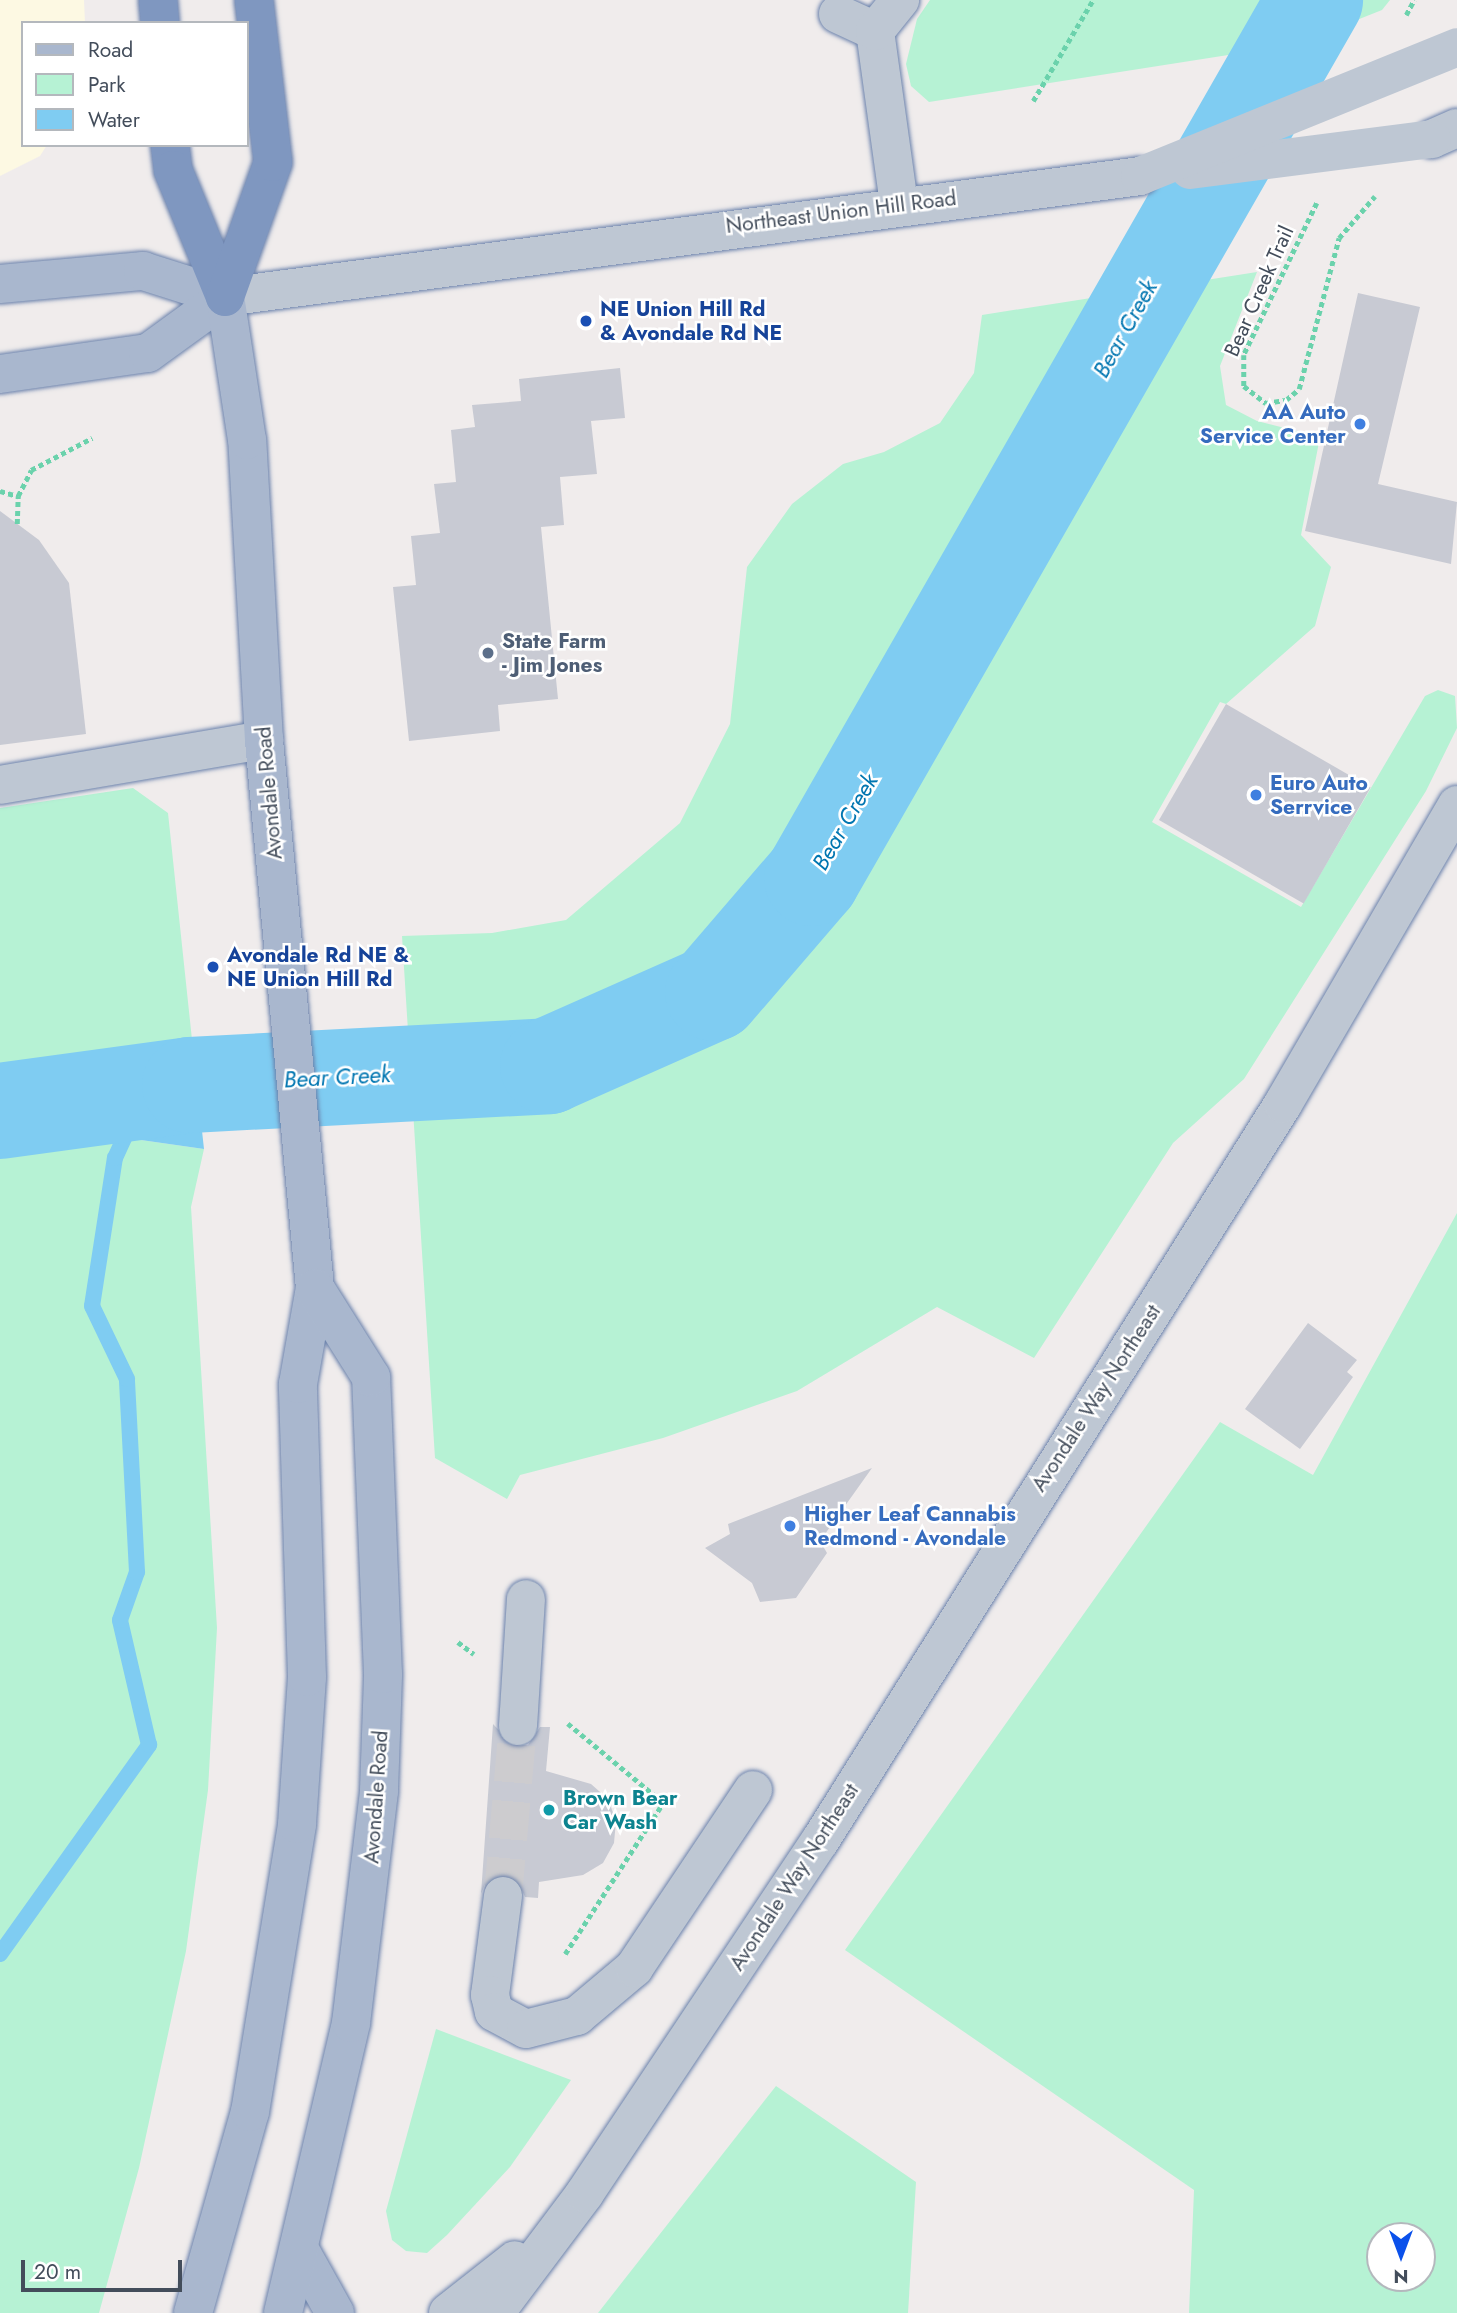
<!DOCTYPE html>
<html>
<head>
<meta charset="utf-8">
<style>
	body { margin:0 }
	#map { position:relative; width:1457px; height:2313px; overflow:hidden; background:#f0ecec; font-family:Jost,sans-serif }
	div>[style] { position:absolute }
	.commercial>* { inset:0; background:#fdf9e3 }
	.green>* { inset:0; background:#b6f2d4 }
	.water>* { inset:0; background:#7fccf2 }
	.stream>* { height:16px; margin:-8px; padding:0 8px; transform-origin:8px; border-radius:8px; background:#7fccf2 }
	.river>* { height:96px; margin:-48px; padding:0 48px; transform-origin:48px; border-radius:48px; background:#7fccf2 }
	.building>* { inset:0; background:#c8cad3; transform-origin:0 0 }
	.minor-tunnel>* { height:38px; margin-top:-19px; transform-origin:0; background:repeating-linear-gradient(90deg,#cdcccf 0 38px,transparent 0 57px) }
	.path>* { height:4.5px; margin-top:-2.25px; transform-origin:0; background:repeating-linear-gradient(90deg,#6bd2ac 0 5px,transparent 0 8.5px) }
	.roads { filter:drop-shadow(0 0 2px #6b82ac) drop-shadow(0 0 2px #6b82ac) }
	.minor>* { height:38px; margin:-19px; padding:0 19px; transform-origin:19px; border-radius:19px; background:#bec7d3 }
	.major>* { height:38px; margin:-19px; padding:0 19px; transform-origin:19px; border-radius:19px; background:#a9b7ce }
	.highway>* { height:38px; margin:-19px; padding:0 19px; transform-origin:19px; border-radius:19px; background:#7f97c0 }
	.minor-bridge>* { height:38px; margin:-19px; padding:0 19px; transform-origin:19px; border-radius:19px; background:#bec7d3 }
	.dots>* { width:19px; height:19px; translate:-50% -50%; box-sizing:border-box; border:4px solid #fff; border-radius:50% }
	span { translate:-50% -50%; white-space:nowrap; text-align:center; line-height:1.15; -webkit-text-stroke:5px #fff; paint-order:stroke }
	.street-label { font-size:21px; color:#434d5b }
	.transit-label { font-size:21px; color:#164399; font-weight:700 }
	.left { translate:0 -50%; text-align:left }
	.shop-label { font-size:21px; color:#366cbe; font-weight:700 }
	.right { translate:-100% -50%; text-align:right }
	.service-label { font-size:21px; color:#4e5e75; font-weight:700 }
	.culture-label { font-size:21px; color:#0d838f; font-weight:700 }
	.water-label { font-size:23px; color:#0176b1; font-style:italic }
	.legend { position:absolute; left:21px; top:21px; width:228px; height:126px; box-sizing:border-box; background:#fff; border:2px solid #b4b8bd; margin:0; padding:9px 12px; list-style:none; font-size:21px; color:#434d5b }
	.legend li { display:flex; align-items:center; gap:14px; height:35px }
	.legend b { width:35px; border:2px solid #b4b8bd }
	.north { position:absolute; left:1366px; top:2222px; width:70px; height:70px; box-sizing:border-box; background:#fff; border:2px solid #b4b8bd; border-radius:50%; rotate:180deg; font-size:19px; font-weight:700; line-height:28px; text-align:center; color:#434d5b }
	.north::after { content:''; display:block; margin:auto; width:24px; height:32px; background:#0b51eb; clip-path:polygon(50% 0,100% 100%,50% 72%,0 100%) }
	.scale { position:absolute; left:21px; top:2260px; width:161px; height:32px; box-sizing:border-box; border:4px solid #434d5b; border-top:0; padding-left:9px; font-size:21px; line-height:24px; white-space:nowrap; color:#434d5b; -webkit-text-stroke:5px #fff; paint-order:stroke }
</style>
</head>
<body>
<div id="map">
	<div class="commercial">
		<div style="clip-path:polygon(0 0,84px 0,85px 23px,23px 23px,23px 145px,47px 145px,40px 156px,0 176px)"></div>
	</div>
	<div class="green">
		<div style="clip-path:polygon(930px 0,1279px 0,1241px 53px,929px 102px,911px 86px,906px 64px,917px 19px)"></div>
		<div style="clip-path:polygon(1341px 0,1390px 0,1382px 10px,1309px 39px)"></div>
		<div style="clip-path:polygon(1257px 272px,1220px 366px,1226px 405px,1257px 421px,1320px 437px,1301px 535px,1331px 567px,1315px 626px,1226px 704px,1220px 702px,1152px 822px,1301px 907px,1425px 696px,1438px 690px,1455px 696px,1457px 728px,1426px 791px,1244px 1079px,1173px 1143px,1034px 1358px,937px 1307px,797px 1391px,663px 1438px,520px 1475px,507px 1499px,435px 1458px,402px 936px,492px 933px,566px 920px,680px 823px,730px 724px,747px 567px,792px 504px,843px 464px,884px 452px,940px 423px,974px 373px,982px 315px)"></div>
		<div style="clip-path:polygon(133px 788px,168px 813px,193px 1049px,130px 1063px,87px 1053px,0 1089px,0 808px)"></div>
		<div style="clip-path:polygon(120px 1137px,204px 1149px,191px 1207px,217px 1628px,208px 1790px,186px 1951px,139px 2168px,99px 2313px,0 2313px,0 1154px)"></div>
		<div style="clip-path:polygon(evenodd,1457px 1213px,1457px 2313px,1189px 2313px,1194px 2190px,845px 1950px,1220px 1422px,1313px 1475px,1457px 1213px,1380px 2236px,1422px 2236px,1422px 2278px,1380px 2278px,1380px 2236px)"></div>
		<div style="clip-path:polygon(436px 2029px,571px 2080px,510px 2167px,447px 2235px,427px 2253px,406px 2251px,392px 2240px,386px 2211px)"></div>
		<div style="clip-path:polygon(776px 2086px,916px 2182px,908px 2313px,598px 2313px)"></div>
	</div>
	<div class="water">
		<div style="clip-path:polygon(1279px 0,1341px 0,1308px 39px,1241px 53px)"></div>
		<div style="clip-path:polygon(193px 1049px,204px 1149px,120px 1137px,0 1154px,0 1089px,87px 1053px,130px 1063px)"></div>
	</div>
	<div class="stream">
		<div style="left:0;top:1954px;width:257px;rotate:-54.5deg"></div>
		<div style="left:149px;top:1745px;width:128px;rotate:-103.1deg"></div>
		<div style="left:120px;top:1620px;width:51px;rotate:-70.5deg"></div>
		<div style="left:137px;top:1572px;width:193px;rotate:-93deg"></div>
		<div style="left:127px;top:1379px;width:81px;rotate:-115.6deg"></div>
		<div style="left:92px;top:1306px;width:150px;rotate:-81.2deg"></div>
		<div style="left:115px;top:1158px;width:41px;rotate:-65.3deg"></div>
	</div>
	<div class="river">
		<div style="left:0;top:1111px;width:192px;rotate:-7.8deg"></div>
		<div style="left:190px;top:1085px;width:359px;rotate:-3deg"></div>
		<div style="left:548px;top:1066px;width:180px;rotate:-23.9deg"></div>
		<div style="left:713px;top:993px;width:152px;rotate:-49.3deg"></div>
		<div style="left:812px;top:878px;width:1012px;rotate:-60.19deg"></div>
	</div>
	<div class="building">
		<div style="clip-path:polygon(1358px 293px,1420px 307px,1378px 484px,1457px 502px,1451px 564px,1305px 531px)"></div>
		<div style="clip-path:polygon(620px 368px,625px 418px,591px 421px,597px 474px,560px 477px,564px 525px,541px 527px,558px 699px,498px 705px,500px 731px,409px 741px,393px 587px,416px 585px,411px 536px,440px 533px,434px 484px,456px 482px,451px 430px,475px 427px,472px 405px,521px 401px,519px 379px)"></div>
		<div style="clip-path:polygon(0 511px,39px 540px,69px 583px,86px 734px,0 745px)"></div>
		<div style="left:1226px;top:704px;width:167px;height:134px;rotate:30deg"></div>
		<div style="clip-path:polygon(1308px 1323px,1357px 1360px,1347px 1372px,1353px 1377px,1300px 1449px,1245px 1409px)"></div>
		<div style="clip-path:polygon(872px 1468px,820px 1541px,827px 1553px,796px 1598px,760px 1602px,752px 1583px,705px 1548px,730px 1534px,728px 1524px)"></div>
		<div style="clip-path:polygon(493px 1724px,516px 1748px,528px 1745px,540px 1727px,550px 1727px,546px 1771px,591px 1784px,608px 1799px,616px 1821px,614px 1843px,603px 1863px,583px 1875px,539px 1882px,538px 1898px,525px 1897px,517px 1879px,505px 1874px,486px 1882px,481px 1894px)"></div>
	</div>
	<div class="minor-tunnel">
		<div style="left:503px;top:1896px;width:171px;rotate:-85deg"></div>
	</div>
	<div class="path">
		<div style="left:1406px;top:15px;width:17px;rotate:-62deg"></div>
		<div style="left:1033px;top:101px;width:117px;rotate:-59.3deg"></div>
		<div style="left:1317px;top:203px;width:169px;rotate:115.7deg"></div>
		<div style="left:1244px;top:355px;width:31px;rotate:90deg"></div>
		<div style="left:1244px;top:386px;width:28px;rotate:38deg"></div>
		<div style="left:1266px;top:403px;width:20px;rotate:-9deg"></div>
		<div style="left:1286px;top:400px;width:17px;rotate:-40deg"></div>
		<div style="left:1299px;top:389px;width:156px;rotate:-75.2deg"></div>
		<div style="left:1339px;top:238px;width:55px;rotate:-49.4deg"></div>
		<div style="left:0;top:491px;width:19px;rotate:16deg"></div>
		<div style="left:18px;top:496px;width:29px;rotate:-63deg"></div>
		<div style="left:31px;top:470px;width:69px;rotate:-27.7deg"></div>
		<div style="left:17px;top:524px;width:28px;rotate:-88deg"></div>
		<div style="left:458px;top:1642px;width:20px;rotate:37deg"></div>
		<div style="left:565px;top:1954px;width:180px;rotate:-57deg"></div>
		<div style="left:663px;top:1803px;width:124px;rotate:-140.3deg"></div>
	</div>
	<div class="roads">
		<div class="minor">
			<div style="left:838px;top:14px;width:41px;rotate:24.7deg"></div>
			<div style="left:1432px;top:139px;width:27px;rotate:-24deg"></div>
			<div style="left:899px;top:204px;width:175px;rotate:-97.9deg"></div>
			<div style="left:875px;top:31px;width:40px;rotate:-51deg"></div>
			<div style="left:225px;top:297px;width:923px;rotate:-7.53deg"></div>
			<div style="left:0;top:785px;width:268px;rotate:-9.7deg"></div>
			<div style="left:518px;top:1726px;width:127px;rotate:-86.4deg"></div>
			<div style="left:503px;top:1896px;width:100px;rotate:97.5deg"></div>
			<div style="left:490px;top:1995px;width:17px;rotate:77deg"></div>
			<div style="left:494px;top:2012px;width:36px;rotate:28deg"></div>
			<div style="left:526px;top:2029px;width:53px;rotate:-14.3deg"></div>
			<div style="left:577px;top:2016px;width:75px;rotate:-40.1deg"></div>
			<div style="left:634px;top:1968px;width:214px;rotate:-56.2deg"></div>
			<div style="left:448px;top:2313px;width:85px;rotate:-38.3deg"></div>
			<div style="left:495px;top:2313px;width:150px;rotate:-53.1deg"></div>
			<div style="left:585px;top:2193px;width:423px;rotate:-56.3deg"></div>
			<div style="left:820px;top:1841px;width:870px;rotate:-57.86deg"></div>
			<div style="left:1283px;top:1104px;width:346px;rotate:-59.8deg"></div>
		</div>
		<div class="major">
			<div style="left:0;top:284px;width:144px;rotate:-5.2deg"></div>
			<div style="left:143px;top:271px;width:86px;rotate:17.6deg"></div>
			<div style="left:0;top:374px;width:149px;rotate:-8.1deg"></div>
			<div style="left:148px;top:353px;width:95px;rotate:-36deg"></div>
			<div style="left:301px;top:2252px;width:70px;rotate:60.9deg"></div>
			<div style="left:193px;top:2313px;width:209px;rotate:-74.2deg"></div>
			<div style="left:250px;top:2112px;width:292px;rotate:-80.7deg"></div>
			<div style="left:297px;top:1824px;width:147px;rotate:-86.1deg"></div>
			<div style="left:307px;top:1677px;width:293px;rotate:-91.8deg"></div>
			<div style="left:298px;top:1384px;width:97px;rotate:-80deg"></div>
			<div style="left:315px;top:1288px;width:550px;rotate:-95.32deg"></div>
			<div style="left:264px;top:740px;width:300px;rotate:-93.2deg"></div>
			<div style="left:247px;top:440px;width:145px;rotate:-98.7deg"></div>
			<div style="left:283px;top:2313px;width:298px;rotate:-76.8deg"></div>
			<div style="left:351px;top:2023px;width:234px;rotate:-83.1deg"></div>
			<div style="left:379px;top:1791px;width:117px;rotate:-88deg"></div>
			<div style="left:383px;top:1674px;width:297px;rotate:-92.3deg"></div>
			<div style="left:371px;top:1377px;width:105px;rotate:-122.2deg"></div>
		</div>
		<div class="highway">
			<div style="left:158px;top:0;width:23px;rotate:85deg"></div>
			<div style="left:170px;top:145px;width:25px;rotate:83deg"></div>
			<div style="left:173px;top:170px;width:137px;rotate:67.7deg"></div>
			<div style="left:225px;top:297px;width:143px;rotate:-70.4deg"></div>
			<div style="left:273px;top:162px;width:163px;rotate:-96.7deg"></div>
		</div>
	</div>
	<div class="minor-bridge">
		<div style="left:1190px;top:170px;width:244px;rotate:-7.3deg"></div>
		<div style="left:1140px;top:176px;width:342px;rotate:-22.1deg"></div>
	</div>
	<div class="dots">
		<div style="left:586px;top:321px;background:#1a4fb4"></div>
		<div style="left:1360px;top:424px;background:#3f7fe0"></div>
		<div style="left:488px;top:653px;background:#5c6f8a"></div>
		<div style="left:1256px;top:795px;background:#3f7fe0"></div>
		<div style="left:213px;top:967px;background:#1a4fb4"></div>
		<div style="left:790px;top:1526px;background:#3f7fe0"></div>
		<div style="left:549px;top:1810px;background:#0f9aa8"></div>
	</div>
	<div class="street-label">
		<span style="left:841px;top:212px;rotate:-7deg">Northeast Union Hill Road</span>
		<span style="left:1259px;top:291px;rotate:-66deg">Bear Creek Trail</span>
		<span style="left:269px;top:793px;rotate:-95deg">Avondale Road</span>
		<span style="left:1096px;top:1398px;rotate:-57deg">Avondale Way Northeast</span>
		<span style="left:376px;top:1797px;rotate:-86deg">Avondale Road</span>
		<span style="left:794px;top:1877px;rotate:-57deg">Avondale Way Northeast</span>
	</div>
	<div class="transit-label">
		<span class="left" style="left:600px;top:321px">NE Union Hill Rd<br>&amp; Avondale Rd NE</span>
		<span class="left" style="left:227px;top:967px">Avondale Rd NE &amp;<br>NE Union Hill Rd</span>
	</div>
	<div class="shop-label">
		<span class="right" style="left:1346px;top:424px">AA Auto<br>Service Center</span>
		<span class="left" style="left:1270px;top:795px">Euro Auto<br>Serrvice</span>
		<span class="left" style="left:804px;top:1526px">Higher Leaf Cannabis<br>Redmond - Avondale</span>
	</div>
	<div class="service-label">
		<span class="left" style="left:502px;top:653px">State Farm<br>- Jim Jones</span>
	</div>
	<div class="culture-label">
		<span class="left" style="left:563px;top:1810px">Brown Bear<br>Car Wash</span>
	</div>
	<div class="water-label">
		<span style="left:1125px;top:329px;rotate:-61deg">Bear Creek</span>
		<span style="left:845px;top:822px;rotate:-60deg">Bear Creek</span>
		<span style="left:337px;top:1077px;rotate:-3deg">Bear Creek</span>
	</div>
	<ul class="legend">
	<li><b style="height:9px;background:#a9b7ce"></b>Road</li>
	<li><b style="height:19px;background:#b6f2d4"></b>Park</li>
	<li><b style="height:19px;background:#7fccf2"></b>Water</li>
	</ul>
	<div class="north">N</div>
	<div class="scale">20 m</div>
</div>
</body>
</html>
